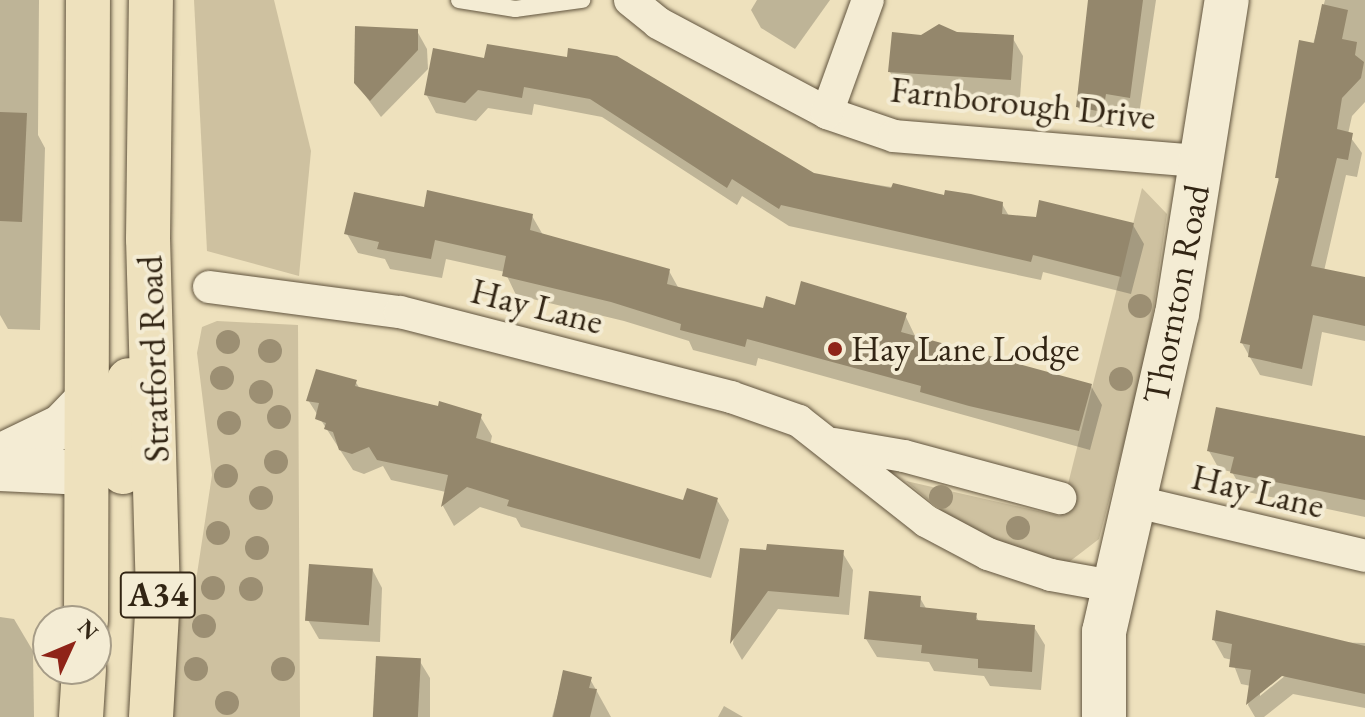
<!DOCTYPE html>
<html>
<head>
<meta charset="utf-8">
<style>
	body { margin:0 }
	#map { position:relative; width:1365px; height:717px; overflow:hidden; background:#eee1bd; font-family:"EB Garamond",serif }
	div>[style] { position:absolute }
	.green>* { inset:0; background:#cec1a0 }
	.shadow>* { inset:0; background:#0003 }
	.building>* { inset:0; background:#94876c; transform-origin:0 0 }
	.roads { filter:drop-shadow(0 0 2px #61543e) drop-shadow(0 0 2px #61543e) }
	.lane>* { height:16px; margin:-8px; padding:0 8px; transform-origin:8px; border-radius:8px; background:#f4ecd4 }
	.street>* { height:32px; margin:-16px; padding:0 16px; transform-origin:16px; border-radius:16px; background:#f4ecd4 }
	.secondary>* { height:44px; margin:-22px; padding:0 22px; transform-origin:22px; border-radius:22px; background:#f4ecd4 }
	.highway>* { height:44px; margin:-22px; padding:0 22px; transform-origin:22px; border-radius:22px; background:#eee1bd }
	.trees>* { width:24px; height:24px; margin:-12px; border-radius:50%; background:#9c8f73 }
	.dots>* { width:22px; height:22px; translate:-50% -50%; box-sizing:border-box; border:4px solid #f4ecd4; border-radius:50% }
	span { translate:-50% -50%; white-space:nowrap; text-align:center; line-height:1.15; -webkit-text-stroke:8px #f4ecd4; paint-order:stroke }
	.shield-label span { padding:2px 6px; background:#f4ecd4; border:2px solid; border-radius:6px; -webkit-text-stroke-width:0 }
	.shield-label { font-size:34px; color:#322514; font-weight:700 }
	.street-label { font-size:36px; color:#322514 }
	.poi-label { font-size:36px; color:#322514 }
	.left { translate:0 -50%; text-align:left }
	.north { position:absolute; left:32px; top:605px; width:80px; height:80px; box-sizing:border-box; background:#f4ecd4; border:2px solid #a69c87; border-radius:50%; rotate:46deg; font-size:22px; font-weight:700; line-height:32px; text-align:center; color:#322514 }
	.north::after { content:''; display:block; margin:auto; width:28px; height:36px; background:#8f2418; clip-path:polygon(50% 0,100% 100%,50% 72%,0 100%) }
</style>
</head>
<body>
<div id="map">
	<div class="green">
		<div style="clip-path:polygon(194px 0,274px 0,311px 151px,299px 276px,207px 251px)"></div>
		<div style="clip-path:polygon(1142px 188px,1167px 214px,1146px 359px,1099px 539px,1069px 562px,1009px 549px,945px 514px,906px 481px,1060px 516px)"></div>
		<div style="clip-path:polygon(217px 321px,298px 325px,300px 717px,171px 717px,177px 613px,192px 607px,212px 475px,197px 353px,202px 327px)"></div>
	</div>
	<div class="shadow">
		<div style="clip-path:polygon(0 0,39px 0,38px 135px,45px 148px,40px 330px,8px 329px,0 315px)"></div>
		<div style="clip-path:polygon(757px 0,830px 0,795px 49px,761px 28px,751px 10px)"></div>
		<div style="clip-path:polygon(1090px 0,1156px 0,1139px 115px,1115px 111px,1113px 129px,1089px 125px,1078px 107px)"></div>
		<div style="clip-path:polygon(1325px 0,1365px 0,1365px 102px,1352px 116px,1348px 134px,1362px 153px,1357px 177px,1346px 175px,1324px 271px,1365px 279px,1365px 341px,1322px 332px,1312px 386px,1260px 375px,1242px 343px,1280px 182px,1277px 177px)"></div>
		<div style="clip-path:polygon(417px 31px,427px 49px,428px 69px,381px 117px,356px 83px)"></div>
		<div style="clip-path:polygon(957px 34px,1012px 37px,1023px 56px,1020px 98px,901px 90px,890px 72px,921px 37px)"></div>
		<div style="clip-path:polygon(486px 61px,813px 175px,1002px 204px,1009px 216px,1133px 225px,1144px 244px,1131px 294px,1043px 272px,1041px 280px,789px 226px,742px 196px,737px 205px,602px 117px,534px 104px,532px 115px,488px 108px,476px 121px,436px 113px,426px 94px)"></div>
		<div style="clip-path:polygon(425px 210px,532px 216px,543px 235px,669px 271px,679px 289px,764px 310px,796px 307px,905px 315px,916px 338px,1091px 386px,1102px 405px,1090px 450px,758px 358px,756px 366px,693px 350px,689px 341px,624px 321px,516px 295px,505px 272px,446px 259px,442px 278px,390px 269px,385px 259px,358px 253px,347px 234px)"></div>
		<div style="clip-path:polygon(355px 381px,360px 389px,480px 416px,492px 436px,490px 445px,685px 502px,717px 500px,729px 520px,711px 578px,521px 527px,516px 518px,480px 507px,454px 526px,443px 506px,446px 492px,391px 480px,383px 466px,364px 474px,353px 470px,308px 400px)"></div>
		<div style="clip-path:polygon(1365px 439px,1365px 517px,1243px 491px,1232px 472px,1219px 469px,1209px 451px)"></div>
		<div style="clip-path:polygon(742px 550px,842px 552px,853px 570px,849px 615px,778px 609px,742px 660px,733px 644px)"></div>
		<div style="clip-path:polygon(372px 569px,382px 588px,380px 642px,319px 639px,308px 620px)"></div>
		<div style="clip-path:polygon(920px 598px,927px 610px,975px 615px,980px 623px,1034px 627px,1045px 645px,1041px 690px,990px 686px,984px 676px,934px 671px,929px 662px,877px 657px,866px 639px)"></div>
		<div style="clip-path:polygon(0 617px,14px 619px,33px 651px,34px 717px,0 717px)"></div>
		<div style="clip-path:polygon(evenodd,1214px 640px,1365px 643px,1365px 708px,1293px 694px,1264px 717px,1255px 717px,1248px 705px,1251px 686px,1241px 684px,1232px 660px,1224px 658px,1214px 640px,1288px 668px,1291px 671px,1260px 696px,1260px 691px,1288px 668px)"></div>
		<div style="clip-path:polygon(419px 660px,430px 678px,430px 717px,376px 717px)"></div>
		<div style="clip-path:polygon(564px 673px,590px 679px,611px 717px,552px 717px)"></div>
		<div style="clip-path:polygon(724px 706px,743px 717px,718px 717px)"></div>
	</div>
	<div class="building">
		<div style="clip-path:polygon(1088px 0,1143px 0,1130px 98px,1106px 94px,1103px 112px,1076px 107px)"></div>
		<div style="clip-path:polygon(1322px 4px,1348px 10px,1342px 39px,1357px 42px,1355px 55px,1364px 62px,1361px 78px,1342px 98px,1337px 129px,1353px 133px,1348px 160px,1337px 158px,1311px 266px,1365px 277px,1365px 326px,1313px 315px,1302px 369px,1248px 357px,1250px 345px,1240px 343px,1279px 178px,1275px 178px,1299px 40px,1314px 43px)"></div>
		<div style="clip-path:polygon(939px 24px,957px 32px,1014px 35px,1011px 80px,888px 72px,892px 32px,921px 35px)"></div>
		<div style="clip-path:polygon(355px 26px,418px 29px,418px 50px,370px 101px,354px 83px)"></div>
		<div style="clip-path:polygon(487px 44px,567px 57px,568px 48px,617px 56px,814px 173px,891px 188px,893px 183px,944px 195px,945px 190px,971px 194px,1003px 202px,1002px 214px,1036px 217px,1039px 200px,1134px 223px,1121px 277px,1033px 255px,1031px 262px,781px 205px,779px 209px,732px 179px,727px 188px,590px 99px,524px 87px,522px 98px,478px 90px,465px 103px,424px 95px,433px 48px,484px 58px)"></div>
		<div style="clip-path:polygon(0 112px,27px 113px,22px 222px,0 221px)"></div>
		<div style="clip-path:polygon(427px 190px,533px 214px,530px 230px,670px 269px,667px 284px,763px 308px,766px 296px,795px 305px,801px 281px,907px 313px,901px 332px,1092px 384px,1079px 431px,969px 406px,920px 392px,921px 386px,747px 339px,745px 347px,680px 330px,681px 324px,611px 302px,502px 276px,506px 256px,435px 240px,431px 259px,377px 249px,379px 242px,344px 234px,354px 192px,424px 207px)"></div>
		<div style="clip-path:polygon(316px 369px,357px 380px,355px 386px,438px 406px,439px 401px,482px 414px,476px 438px,683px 500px,687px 488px,718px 498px,700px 559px,507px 506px,509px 500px,467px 487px,441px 507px,448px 475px,377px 460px,369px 447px,352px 454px,339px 450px,333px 432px,324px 429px,326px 423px,315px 419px,319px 403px,306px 401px)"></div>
		<div style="clip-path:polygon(1216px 407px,1365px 436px,1365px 500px,1230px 473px,1234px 457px,1207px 451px)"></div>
		<div style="clip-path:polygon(767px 544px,844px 550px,839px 597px,768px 591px,730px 644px,740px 548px,766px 550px)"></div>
		<div style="left:309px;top:564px;width:64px;height:57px;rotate:4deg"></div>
		<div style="clip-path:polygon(869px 591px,921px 596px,920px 607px,977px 613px,976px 620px,1035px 625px,1032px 672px,978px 668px,978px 659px,921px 653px,922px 645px,864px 639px)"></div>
		<div style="clip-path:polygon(1216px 610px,1365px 646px,1365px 694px,1282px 676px,1246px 705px,1251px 670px,1229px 667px,1232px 644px,1212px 640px)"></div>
		<div style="left:376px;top:656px;width:45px;height:61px;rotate:3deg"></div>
		<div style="clip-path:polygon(563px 670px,592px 677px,589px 688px,597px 689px,590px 717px,553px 717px)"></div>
	</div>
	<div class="roads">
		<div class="lane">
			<div style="left:459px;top:0;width:57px;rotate:9.1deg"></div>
			<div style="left:515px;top:9px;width:68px;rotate:-7.7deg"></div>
		</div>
		<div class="street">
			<div style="left:630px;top:0;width:36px;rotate:39deg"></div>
			<div style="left:658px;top:23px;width:191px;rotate:28deg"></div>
			<div style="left:827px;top:113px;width:71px;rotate:18.9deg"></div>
			<div style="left:894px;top:136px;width:307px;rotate:4.7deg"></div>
			<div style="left:827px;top:113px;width:120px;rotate:-70.1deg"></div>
			<div style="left:209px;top:287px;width:193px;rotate:7.5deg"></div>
			<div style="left:400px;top:312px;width:342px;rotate:14.4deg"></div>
			<div style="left:731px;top:397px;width:72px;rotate:19.4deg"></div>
			<div style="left:799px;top:421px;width:162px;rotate:38.2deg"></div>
			<div style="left:926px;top:521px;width:70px;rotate:28deg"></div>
			<div style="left:988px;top:554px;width:66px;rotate:18.4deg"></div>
			<div style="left:1051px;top:575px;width:62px;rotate:10.2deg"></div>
			<div style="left:834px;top:444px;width:71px;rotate:9.7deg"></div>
			<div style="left:904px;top:456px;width:162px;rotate:15.1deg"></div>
			<div style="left:1133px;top:501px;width:238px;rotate:13.3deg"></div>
		</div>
		<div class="secondary">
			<div style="left:0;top:456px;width:69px;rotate:-25.8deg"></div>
			<div style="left:62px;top:426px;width:35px;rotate:-46deg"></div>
			<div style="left:0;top:469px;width:86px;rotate:2.7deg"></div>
			<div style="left:1104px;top:717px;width:85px;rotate:-90deg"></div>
			<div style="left:1104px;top:632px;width:326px;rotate:-77.1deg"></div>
			<div style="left:1177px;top:314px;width:318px;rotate:-81deg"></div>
		</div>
		<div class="highway">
			<div style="left:123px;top:472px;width:92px;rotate:-86.3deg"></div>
			<div style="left:86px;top:621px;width:621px;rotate:-89.82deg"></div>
			<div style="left:81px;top:717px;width:48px;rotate:-86.4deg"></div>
			<div style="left:151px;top:717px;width:121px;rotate:-86.7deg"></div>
			<div style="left:158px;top:596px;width:357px;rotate:-91.6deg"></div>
			<div style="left:148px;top:239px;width:239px;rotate:-89.3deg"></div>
		</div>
	</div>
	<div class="trees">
		<div style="left:1140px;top:306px"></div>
		<div style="left:228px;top:342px"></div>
		<div style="left:270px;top:351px"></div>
		<div style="left:222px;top:378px"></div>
		<div style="left:1121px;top:379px"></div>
		<div style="left:261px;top:392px"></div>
		<div style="left:279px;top:417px"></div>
		<div style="left:229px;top:423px"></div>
		<div style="left:276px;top:462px"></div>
		<div style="left:226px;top:476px"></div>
		<div style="left:941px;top:497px"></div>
		<div style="left:261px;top:498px"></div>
		<div style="left:1018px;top:528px"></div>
		<div style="left:218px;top:533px"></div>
		<div style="left:257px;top:548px"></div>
		<div style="left:213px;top:588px"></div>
		<div style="left:251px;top:589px"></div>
		<div style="left:204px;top:626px"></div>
		<div style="left:196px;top:669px"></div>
		<div style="left:283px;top:669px"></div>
		<div style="left:227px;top:703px"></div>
	</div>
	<div class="dots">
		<div style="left:835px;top:349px;background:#8f2418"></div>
	</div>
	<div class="shield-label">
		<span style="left:158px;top:595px">A34</span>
	</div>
	<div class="street-label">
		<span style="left:1023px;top:103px;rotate:6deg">Farnborough Drive</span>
		<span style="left:1176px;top:294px;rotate:-79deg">Thornton Road</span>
		<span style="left:537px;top:306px;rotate:14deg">Hay Lane</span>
		<span style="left:153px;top:359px;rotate:-92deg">Stratford Road</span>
		<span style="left:1258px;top:491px;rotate:13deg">Hay Lane</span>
	</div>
	<div class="poi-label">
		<span class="left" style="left:851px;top:349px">Hay Lane Lodge</span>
	</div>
	<div class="north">N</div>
</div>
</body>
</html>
